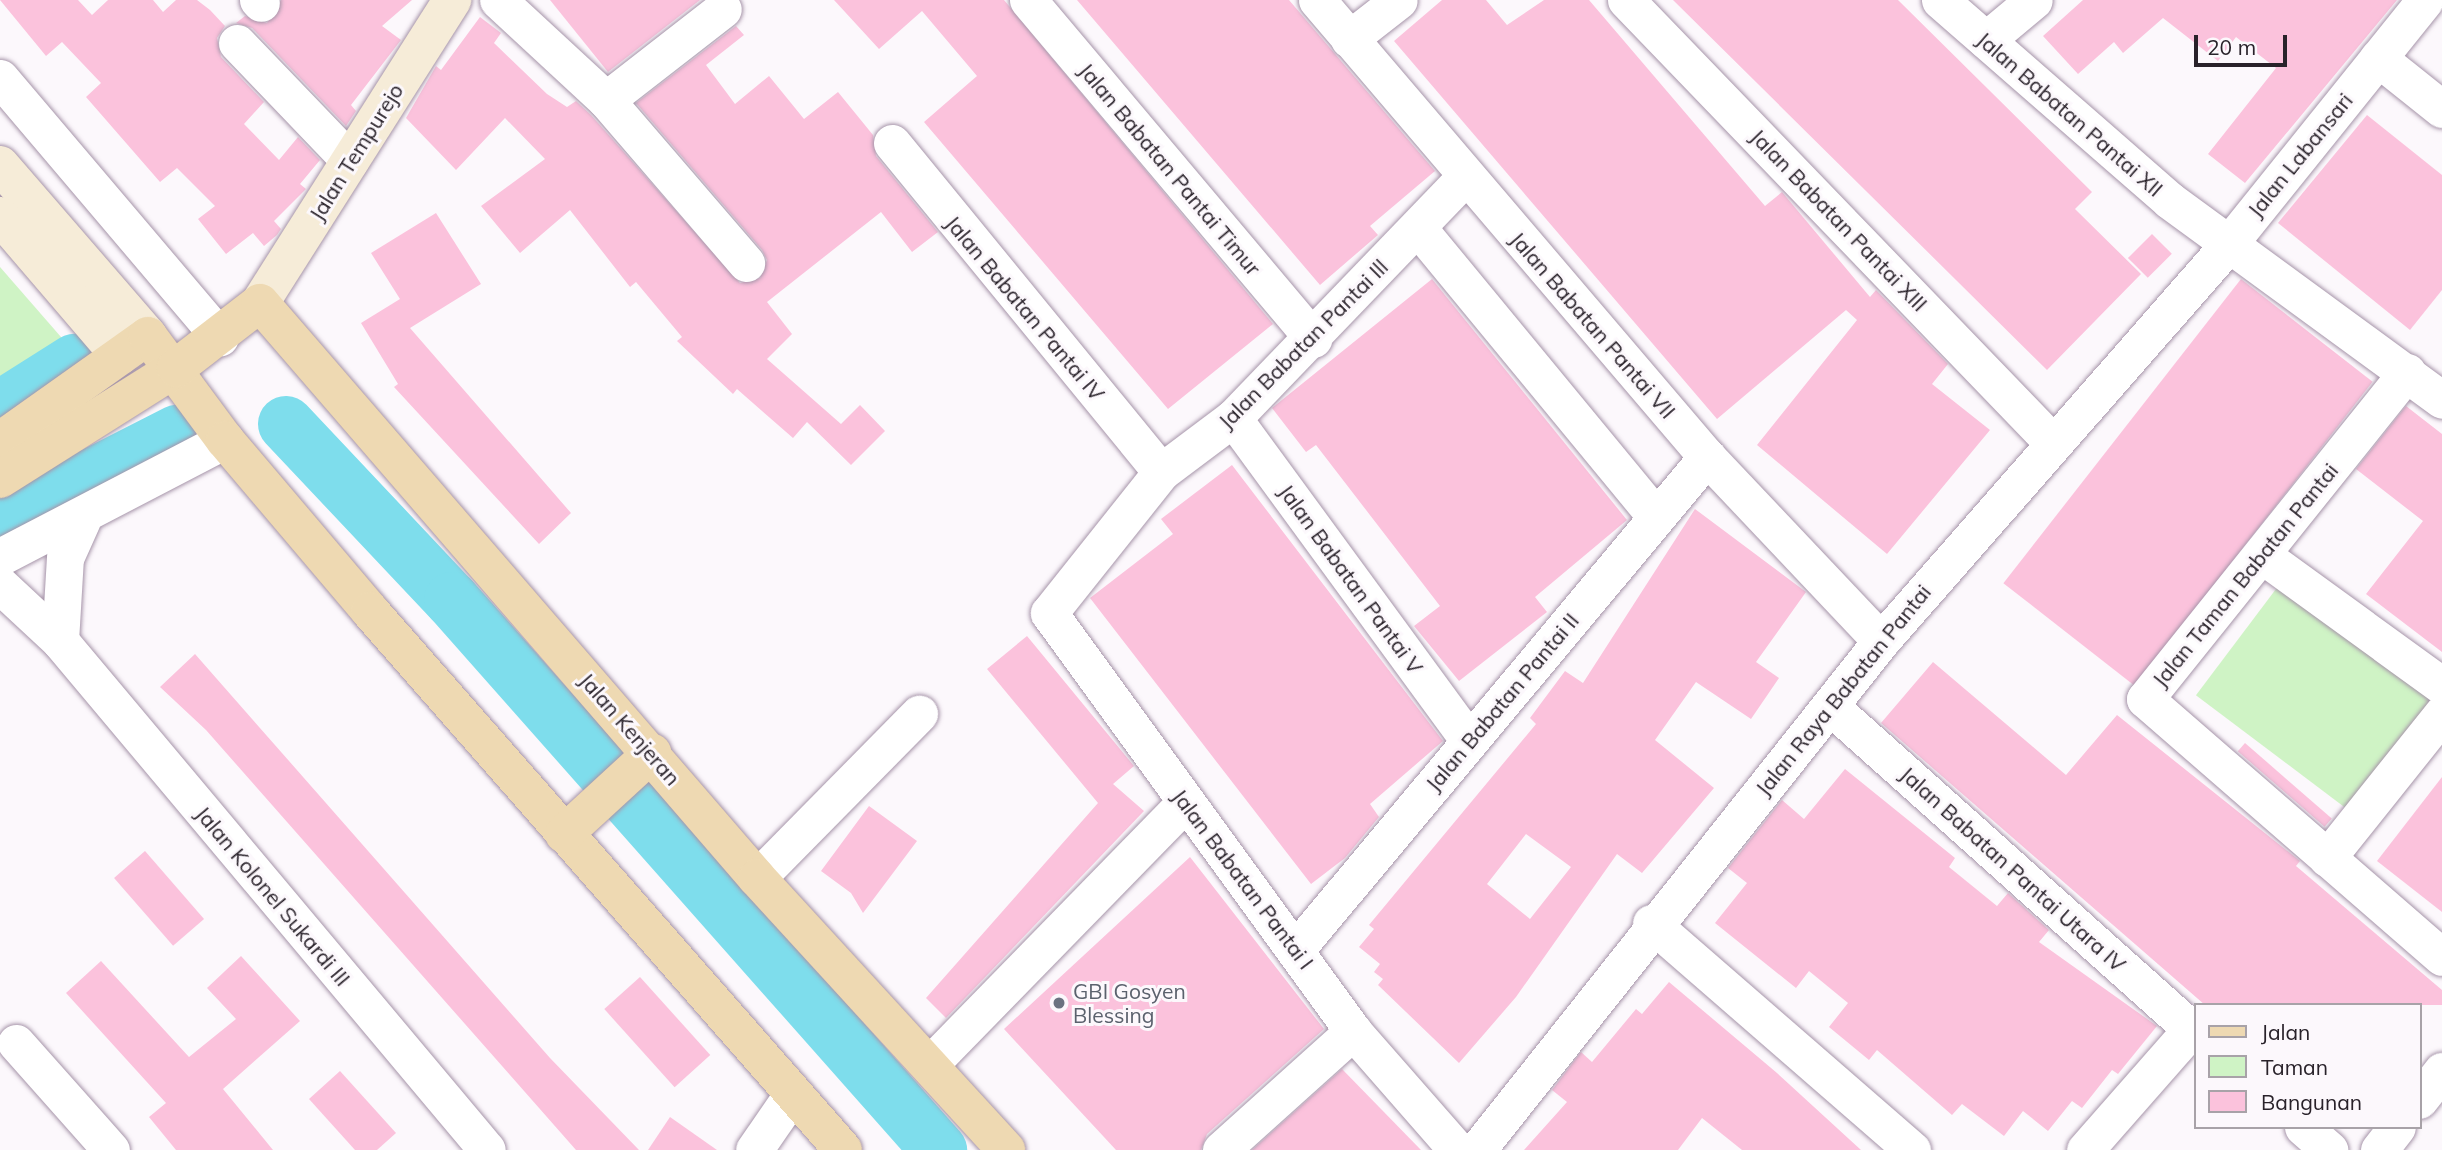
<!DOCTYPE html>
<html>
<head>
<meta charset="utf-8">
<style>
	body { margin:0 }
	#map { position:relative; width:2442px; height:1150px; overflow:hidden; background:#fcf8fc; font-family:Mulish,sans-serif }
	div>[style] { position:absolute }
	.green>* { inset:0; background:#cff3c5; transform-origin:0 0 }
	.river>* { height:56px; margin:-28px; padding:0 28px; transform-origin:28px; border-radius:28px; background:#7eddec }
	.building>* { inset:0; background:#fbc2dc; transform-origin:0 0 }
	.roads { filter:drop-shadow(0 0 2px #a694a9) drop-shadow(0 0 2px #a694a9) }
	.street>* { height:37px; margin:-18.5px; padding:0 18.5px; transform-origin:18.5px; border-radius:18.5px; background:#fff }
	.secondary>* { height:38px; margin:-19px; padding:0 19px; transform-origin:19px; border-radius:19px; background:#f6ecd8 }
	.primary>* { height:38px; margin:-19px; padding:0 19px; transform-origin:19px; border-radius:19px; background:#eed9b2 }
	.dots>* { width:19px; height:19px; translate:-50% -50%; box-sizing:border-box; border:4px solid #fcf8fc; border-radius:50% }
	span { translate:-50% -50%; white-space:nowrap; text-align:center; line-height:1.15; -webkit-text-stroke:6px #fcf8fc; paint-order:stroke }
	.street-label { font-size:21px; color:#29222a }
	.worship-label { font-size:21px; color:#5b616d }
	.left { translate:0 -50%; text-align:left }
	.legend { position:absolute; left:2194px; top:1003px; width:228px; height:126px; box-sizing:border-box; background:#fcf8fc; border:2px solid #a8a2a8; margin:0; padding:9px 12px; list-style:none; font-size:21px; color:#29222a }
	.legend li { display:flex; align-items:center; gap:14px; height:35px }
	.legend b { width:35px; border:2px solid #a8a2a8 }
	.scale { position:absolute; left:2194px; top:35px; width:93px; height:32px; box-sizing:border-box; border:4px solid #29222a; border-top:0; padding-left:9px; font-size:21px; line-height:24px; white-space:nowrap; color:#29222a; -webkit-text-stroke:5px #fcf8fc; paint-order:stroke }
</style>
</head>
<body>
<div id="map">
	<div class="green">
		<div style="clip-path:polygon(0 267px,95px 376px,0 444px)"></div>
		<div style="left:2282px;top:581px;width:194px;height:143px;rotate:37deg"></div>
	</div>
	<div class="river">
		<div style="left:0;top:409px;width:88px;rotate:-32.4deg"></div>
		<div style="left:286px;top:424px;width:242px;rotate:46.7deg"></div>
		<div style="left:452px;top:600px;width:735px;rotate:48.48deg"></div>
		<div style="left:0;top:523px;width:199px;rotate:-27deg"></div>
	</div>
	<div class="building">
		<div style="clip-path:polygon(0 0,78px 0,92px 15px,108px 0,153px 0,163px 12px,176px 0,197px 0,210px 10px,225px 26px,217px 38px,221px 57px,264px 102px,244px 124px,279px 160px,298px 137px,320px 160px,300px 184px,306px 189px,274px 221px,281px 229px,277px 235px,264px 246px,253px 233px,226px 254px,198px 219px,215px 206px,177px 168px,160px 182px,86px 97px,101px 83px,62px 42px,46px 56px)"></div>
		<div style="clip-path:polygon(281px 0,412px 0,382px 26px,401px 40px,351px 105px,356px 111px,346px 126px,252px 28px,236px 23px,245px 16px,267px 23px)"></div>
		<div style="clip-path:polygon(550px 0,700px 0,608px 72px)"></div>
		<div style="clip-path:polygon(834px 0,1004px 0,1273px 324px,1168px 409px,924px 122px,977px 76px,922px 11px,879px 49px)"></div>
		<div style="clip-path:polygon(1077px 0,1289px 0,1435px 171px,1370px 226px,1378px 235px,1320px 285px)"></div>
		<div style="clip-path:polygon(1442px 0,1486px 0,1507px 25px,1544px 0,1589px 0,1765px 206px,1782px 192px,1870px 297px,1876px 290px,1948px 364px,1932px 384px,1990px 430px,1887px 554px,1757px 445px,1857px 320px,1846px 310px,1717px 419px,1394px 41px)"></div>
		<div style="clip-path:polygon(1673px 0,1898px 0,2092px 192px,2075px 209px,2141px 274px,2047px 370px)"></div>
		<div style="clip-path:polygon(2083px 0,2397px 0,2245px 183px,2208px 154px,2276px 68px,2236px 37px,2218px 61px,2163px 18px,2123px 53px,2114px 42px,2078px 74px,2043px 36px)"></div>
		<div style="clip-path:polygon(480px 17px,501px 33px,494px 43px,547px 94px,567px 107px,576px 101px,591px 115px,740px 283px,760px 278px,767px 260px,762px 250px,636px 103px,736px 26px,744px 35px,706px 65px,735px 104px,769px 76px,804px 119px,838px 92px,873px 135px,876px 156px,938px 232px,912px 252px,881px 212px,767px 302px,792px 334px,767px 359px,841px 424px,860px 405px,885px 431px,851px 465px,807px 422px,793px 438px,737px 389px,733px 394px,677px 341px,682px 337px,636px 282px,630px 287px,570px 210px,520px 253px,481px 206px,545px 159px,505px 118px,456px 170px,406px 118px,436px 66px,441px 70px)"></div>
		<div style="clip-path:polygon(2367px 115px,2442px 175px,2442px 290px,2410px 330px,2278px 223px)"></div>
		<div style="clip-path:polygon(436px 213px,481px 284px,410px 328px,571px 513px,539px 544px,394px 387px,398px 384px,361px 323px,400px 299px,371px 253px)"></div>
		<div style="left:2152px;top:234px;width:28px;height:34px;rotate:45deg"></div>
		<div style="clip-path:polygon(1432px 279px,1627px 520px,1535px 597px,1547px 612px,1459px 681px,1414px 626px,1440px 606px,1316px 445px,1306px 452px,1272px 408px)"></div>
		<div style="left:2241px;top:279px;width:167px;height:386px;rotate:38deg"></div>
		<div style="clip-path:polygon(2406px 406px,2442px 434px,2442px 652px,2366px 594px,2423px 521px,2356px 469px)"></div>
		<div style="clip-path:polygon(1232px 465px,1443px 741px,1370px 804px,1379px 817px,1345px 858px,1311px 884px,1090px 598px,1173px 534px,1161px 519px)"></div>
		<div style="clip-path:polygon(evenodd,1695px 509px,1806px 592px,1756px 662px,1779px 678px,1751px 719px,1696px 682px,1655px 740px,1714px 788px,1642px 873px,1617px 854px,1516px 997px,1459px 1063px,1378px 985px,1383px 979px,1374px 972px,1380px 964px,1359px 947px,1374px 929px,1369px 925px,1536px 724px,1530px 718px,1565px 671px,1583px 683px,1695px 509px,1526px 834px,1571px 867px,1530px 919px,1487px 884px,1526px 834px)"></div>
		<div style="clip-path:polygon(1027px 636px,1134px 766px,1113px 784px,1144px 811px,946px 1018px,926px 998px,1098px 803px,987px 669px)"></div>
		<div style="clip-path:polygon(195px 654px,550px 1058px,639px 1150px,576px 1150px,206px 730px,160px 687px)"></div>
		<div style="clip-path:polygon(1933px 662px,2066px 775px,2117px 715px,2300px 861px,2296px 866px,2442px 990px,2442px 1005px,2205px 1005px,1881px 723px)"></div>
		<div style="left:2245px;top:743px;width:115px;height:11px;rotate:41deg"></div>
		<div style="clip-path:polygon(1845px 769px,1955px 858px,1949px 867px,1997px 906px,2008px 893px,2049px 930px,2039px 942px,2157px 1026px,2118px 1074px,2112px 1070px,2082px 1108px,2072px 1101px,2048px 1131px,2023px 1111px,2004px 1136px,1962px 1104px,1952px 1115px,1877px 1050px,1869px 1060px,1829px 1027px,1848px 1003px,1809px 971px,1796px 988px,1715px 923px,1747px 883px,1728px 868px,1782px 800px,1804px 819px)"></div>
		<div style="clip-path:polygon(2442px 777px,2442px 912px,2377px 861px)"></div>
		<div style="clip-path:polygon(869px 806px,917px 841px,863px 913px,851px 893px,821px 871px)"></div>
		<div style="left:145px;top:851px;width:90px;height:41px;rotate:49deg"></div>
		<div style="clip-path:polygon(1190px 857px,1324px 1029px,1207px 1134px,1201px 1150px,1116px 1150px,1004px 1029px)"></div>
		<div style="clip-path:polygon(241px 956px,300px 1021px,223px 1089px,273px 1150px,176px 1150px,149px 1117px,166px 1103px,66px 993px,101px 961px,189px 1057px,236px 1019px,207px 988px)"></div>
		<div style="left:640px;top:977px;width:105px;height:48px;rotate:48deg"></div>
		<div style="clip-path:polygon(1669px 982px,1777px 1073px,1861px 1150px,1742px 1150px,1702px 1118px,1678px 1150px,1524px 1150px,1567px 1102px,1552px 1090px,1581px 1052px,1592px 1062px,1636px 1009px,1642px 1014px)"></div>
		<div style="clip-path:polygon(1342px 1069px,1421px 1150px,1252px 1150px)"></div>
		<div style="clip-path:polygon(340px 1071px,396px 1133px,377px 1150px,355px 1150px,309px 1099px)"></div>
		<div style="clip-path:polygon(670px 1117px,717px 1150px,648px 1150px)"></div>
	</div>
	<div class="roads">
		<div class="street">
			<div style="left:258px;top:0;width:4px;rotate:45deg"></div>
			<div style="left:498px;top:0;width:147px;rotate:42.8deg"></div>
			<div style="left:606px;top:100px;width:215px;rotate:49.3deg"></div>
			<div style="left:1028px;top:0;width:443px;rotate:49.9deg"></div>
			<div style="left:1317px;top:0;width:601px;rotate:49.52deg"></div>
			<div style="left:1707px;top:457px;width:253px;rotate:46.6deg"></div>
			<div style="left:1626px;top:0;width:612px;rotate:46.06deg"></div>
			<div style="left:1940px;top:0;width:304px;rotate:41.1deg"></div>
			<div style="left:2169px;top:200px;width:338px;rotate:36.2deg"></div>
			<div style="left:1349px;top:39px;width:63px;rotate:-38deg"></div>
			<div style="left:1986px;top:40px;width:62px;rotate:-39.8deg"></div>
			<div style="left:237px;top:43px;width:163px;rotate:46.2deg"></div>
			<div style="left:2378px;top:58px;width:82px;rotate:38.6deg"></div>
			<div style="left:0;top:78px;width:340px;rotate:49.7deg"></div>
			<div style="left:606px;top:100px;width:148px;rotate:-37.9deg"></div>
			<div style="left:892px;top:143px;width:425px;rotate:50.7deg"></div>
			<div style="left:1418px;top:228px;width:374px;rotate:50.5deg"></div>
			<div style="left:2407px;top:372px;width:419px;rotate:128.7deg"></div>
			<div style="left:2145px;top:699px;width:393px;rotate:41deg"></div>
			<div style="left:1233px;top:418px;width:400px;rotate:53.8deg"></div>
			<div style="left:2262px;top:555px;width:223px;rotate:36deg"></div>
			<div style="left:0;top:557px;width:254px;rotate:-27.5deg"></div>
			<div style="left:0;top:585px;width:82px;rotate:43deg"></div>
			<div style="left:60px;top:641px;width:664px;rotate:50.01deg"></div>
			<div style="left:60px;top:641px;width:83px;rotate:-86.6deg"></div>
			<div style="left:65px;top:558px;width:42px;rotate:-65.9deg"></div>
			<div style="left:1831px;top:707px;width:488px;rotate:41.8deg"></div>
			<div style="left:2327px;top:858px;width:184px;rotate:-51.4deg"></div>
			<div style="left:757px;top:878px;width:231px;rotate:-45.4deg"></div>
			<div style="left:1651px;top:923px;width:346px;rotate:41deg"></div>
			<div style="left:1297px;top:948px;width:640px;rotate:-50.14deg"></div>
			<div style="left:16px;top:1043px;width:143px;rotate:48.4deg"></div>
			<div style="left:930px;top:1064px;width:365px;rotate:-45.7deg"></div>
			<div style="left:2419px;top:1100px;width:37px;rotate:-52deg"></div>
			<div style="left:2303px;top:1127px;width:35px;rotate:41deg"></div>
			<div style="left:754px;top:1150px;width:67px;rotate:-55.4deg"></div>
			<div style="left:1221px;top:1150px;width:178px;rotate:-42deg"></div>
			<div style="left:1457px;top:1150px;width:158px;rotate:-131.2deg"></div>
			<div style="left:1353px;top:1031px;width:517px;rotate:-126.03deg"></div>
			<div style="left:1049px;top:613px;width:180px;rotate:-51.5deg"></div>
			<div style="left:1161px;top:472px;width:90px;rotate:-36.9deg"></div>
			<div style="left:1233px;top:418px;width:335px;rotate:-46.1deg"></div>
			<div style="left:1477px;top:1150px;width:650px;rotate:-51.56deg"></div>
			<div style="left:1881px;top:641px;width:527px;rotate:-48.77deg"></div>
			<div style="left:2228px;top:245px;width:314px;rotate:-51.2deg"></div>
			<div style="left:2085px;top:1150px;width:162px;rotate:-48.7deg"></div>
			<div style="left:2379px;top:1150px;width:29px;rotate:-52deg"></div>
		</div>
		<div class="secondary">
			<div style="left:0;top:165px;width:226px;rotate:49.1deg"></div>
			<div style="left:0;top:216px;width:184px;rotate:49.4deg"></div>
			<div style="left:260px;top:303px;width:359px;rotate:-57.6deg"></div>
		</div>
		<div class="primary">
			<div style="left:0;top:441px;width:181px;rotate:-35.4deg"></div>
			<div style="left:148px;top:336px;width:129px;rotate:53.5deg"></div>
			<div style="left:225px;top:440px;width:224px;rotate:49.7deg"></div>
			<div style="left:370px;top:611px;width:717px;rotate:48.73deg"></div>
			<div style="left:0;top:479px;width:208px;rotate:-32.2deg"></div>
			<div style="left:176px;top:368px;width:106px;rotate:-37.7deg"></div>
			<div style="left:260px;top:303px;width:760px;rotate:49.16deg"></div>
			<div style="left:757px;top:878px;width:369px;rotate:47.5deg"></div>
			<div style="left:564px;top:834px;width:120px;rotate:-42.6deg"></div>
		</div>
	</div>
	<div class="dots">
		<div style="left:1059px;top:1003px;background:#6b7280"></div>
	</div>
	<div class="street-label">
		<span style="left:2070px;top:114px;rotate:41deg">Jalan Babatan Pantai XII</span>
		<span style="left:356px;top:152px;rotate:-58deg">Jalan Tempurejo</span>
		<span style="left:2300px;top:155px;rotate:-51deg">Jalan Labansari</span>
		<span style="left:1170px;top:169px;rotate:50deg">Jalan Babatan Pantai Timur</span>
		<span style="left:1839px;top:220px;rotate:46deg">Jalan Babatan Pantai XIII</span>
		<span style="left:1025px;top:308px;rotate:50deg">Jalan Babatan Pantai IV</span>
		<span style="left:1593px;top:325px;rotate:49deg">Jalan Babatan Pantai VII</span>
		<span style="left:1303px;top:344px;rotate:-45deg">Jalan Babatan Pantai Ill</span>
		<span style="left:2245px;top:575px;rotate:-51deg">Jalan Taman Babatan Pantai</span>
		<span style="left:1351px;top:579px;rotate:54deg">Jalan Babatan Pantai V</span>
		<span style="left:1843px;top:690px;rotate:-51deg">Jalan Raya Babatan Pantai</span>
		<span style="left:1502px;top:702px;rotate:-50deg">Jalan Babatan Pantai II</span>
		<span style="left:630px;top:729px;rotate:49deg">Jalan Kenjeran</span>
		<span style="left:2013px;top:869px;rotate:42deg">Jalan Babatan Pantai Utara IV</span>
		<span style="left:1243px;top:879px;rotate:53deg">Jalan Babatan Pantai I</span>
		<span style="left:273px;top:896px;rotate:50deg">Jalan Kolonel Sukardi III</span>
	</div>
	<div class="worship-label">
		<span class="left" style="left:1073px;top:1003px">GBI Gosyen<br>Blessing</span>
	</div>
	<ul class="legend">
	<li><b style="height:9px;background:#eed9b2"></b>Jalan</li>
	<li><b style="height:19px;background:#cff3c5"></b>Taman</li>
	<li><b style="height:19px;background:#fbc2dc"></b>Bangunan</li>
	</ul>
	<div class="scale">20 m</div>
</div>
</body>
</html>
